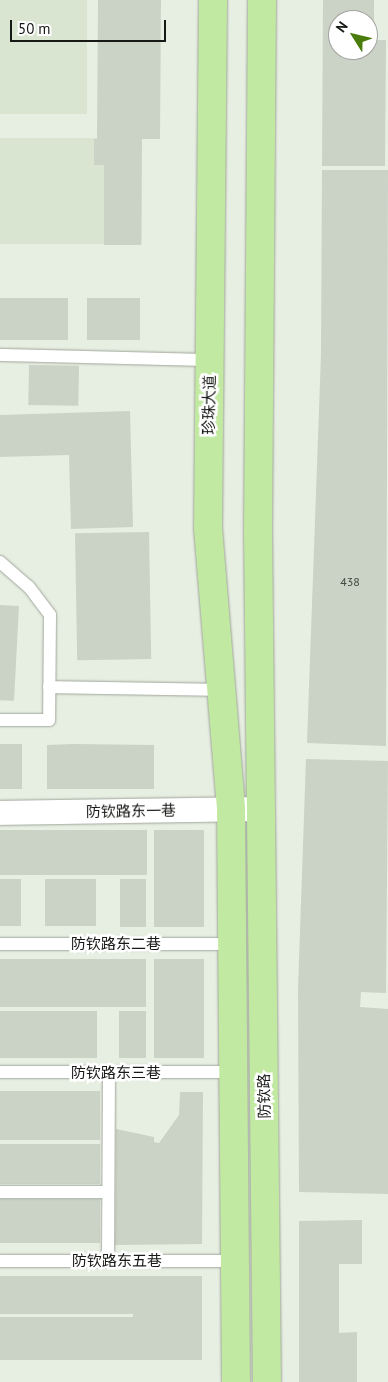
<!DOCTYPE html>
<html>
<head>
<meta charset="utf-8">
<style>
	body { margin:0 }
	#map { position:relative; width:388px; height:1382px; overflow:hidden; background:#e7eee2; font-family:"PT Sans","Noto Sans SC",sans-serif }
	div>[style] { position:absolute }
	.built>* { inset:0; background:#d9e4d1; transform-origin:0 0 }
	.building>* { inset:0; background:#cbd2c6; transform-origin:0 0 }
	.roads { filter:drop-shadow(0 0 1px #a0a69b) drop-shadow(0 0 1px #a0a69b) }
	.lane>* { height:12px; margin:-6px; padding:0 6px; transform-origin:6px; border-radius:6px; background:#fff }
	.street>* { height:24px; margin:-12px; padding:0 12px; transform-origin:12px; border-radius:12px; background:#fff }
	.primary>* { height:28px; margin:-14px; padding:0 14px; transform-origin:14px; border-radius:14px; background:#c2e9a2 }
	span { translate:-50% -50%; white-space:nowrap; text-align:center; line-height:1.15; -webkit-text-stroke:5px #fff; paint-order:stroke }
	.number-label { font-size:12px; color:#434741 }
	.number-label span { -webkit-text-stroke-width:0 }
	.street-label { font-size:15px; color:#161915 }
	.north { position:absolute; left:328px; top:10px; width:50px; height:50px; box-sizing:border-box; background:#fff; border:1px solid #a2a3a1; border-radius:50%; rotate:306deg; font-size:14px; font-weight:700; line-height:20px; text-align:center; color:#161915 }
	.north::after { content:''; display:block; margin:auto; width:18px; height:22px; background:#497c0c; clip-path:polygon(50% 0,100% 100%,50% 72%,0 100%) }
	.scale { position:absolute; left:10px; top:20px; width:156px; height:22px; box-sizing:border-box; border:2px solid #161915; border-top:0; padding-left:6px; font-size:15px; line-height:18px; white-space:nowrap; color:#161915; -webkit-text-stroke:4px #fff; paint-order:stroke }
</style>
</head>
<body>
<div id="map">
	<div class="built">
		<div style="left:0;top:0;width:87px;height:114px"></div>
		<div style="left:0;top:138px;width:142px;height:106px"></div>
	</div>
	<div class="building">
		<div style="clip-path:polygon(98px 0,161px 0,160px 139px,142px 139px,141px 245px,104px 245px,104px 165px,94px 165px,94px 139px,97px 139px)"></div>
		<div style="clip-path:polygon(evenodd,323px 0,374px 0,374px 40px,386px 40px,385px 166px,322px 166px,323px 0,338px 20px,368px 20px,368px 50px,338px 50px,338px 20px)"></div>
		<div style="clip-path:polygon(322px 170px,388px 170px,386px 746px,307px 743px,321px 354px)"></div>
		<div style="left:0;top:298px;width:68px;height:42px"></div>
		<div style="left:87px;top:298px;width:53px;height:42px"></div>
		<div style="left:29px;top:365px;width:50px;height:40px;rotate:1deg"></div>
		<div style="clip-path:polygon(130px 411px,133px 527px,71px 529px,69px 455px,0 457px,0 415px)"></div>
		<div style="left:149px;top:532px;width:127px;height:74px;rotate:89deg"></div>
		<div style="left:0;top:605px;width:19px;height:95px;rotate:3deg"></div>
		<div style="left:22px;top:744px;width:45px;height:22px;rotate:90deg"></div>
		<div style="clip-path:polygon(73px 744px,154px 745px,154px 789px,47px 789px,47px 745px)"></div>
		<div style="clip-path:polygon(306px 759px,388px 761px,386px 993px,361px 992px,360px 1007px,388px 1009px,388px 1194px,299px 1192px,298px 989px)"></div>
		<div style="left:0;top:830px;width:147px;height:45px"></div>
		<div style="left:154px;top:830px;width:50px;height:97px"></div>
		<div style="left:0;top:879px;width:21px;height:47px"></div>
		<div style="left:45px;top:879px;width:51px;height:47px"></div>
		<div style="left:120px;top:879px;width:26px;height:48px"></div>
		<div style="left:0;top:959px;width:146px;height:48px"></div>
		<div style="left:154px;top:959px;width:50px;height:99px"></div>
		<div style="left:0;top:1011px;width:97px;height:47px"></div>
		<div style="left:119px;top:1011px;width:27px;height:47px"></div>
		<div style="left:0;top:1091px;width:100px;height:49px"></div>
		<div style="clip-path:polygon(180px 1092px,203px 1092px,202px 1244px,115px 1245px,116px 1129px,154px 1137px,154px 1142px,159px 1143px,179px 1115px)"></div>
		<div style="left:0;top:1144px;width:100px;height:40px"></div>
		<div style="left:0;top:1199px;width:100px;height:44px"></div>
		<div style="clip-path:polygon(362px 1220px,362px 1264px,339px 1264px,339px 1333px,357px 1332px,357px 1382px,299px 1382px,299px 1221px)"></div>
		<div style="clip-path:polygon(0 1276px,202px 1276px,202px 1360px,0 1360px,0 1317px,133px 1317px,133px 1314px,0 1314px)"></div>
	</div>
	<div class="roads">
		<div class="lane">
			<div style="left:0;top:355px;width:210px;rotate:1.4deg"></div>
			<div style="left:0;top:562px;width:38px;rotate:41deg"></div>
			<div style="left:29px;top:587px;width:35px;rotate:53deg"></div>
			<div style="left:50px;top:615px;width:105px;rotate:90.5deg"></div>
			<div style="left:49px;top:720px;width:49px;rotate:180deg"></div>
			<div style="left:49px;top:687px;width:172px;rotate:1deg"></div>
			<div style="left:0;top:944px;width:232px"></div>
			<div style="left:0;top:1072px;width:233px"></div>
			<div style="left:0;top:1192px;width:108px"></div>
			<div style="left:0;top:1261px;width:235px"></div>
			<div style="left:108px;top:1261px;width:188px;rotate:-89.7deg"></div>
		</div>
		<div class="street">
			<div style="left:0;top:813px;width:262px;rotate:-0.9deg"></div>
		</div>
		<div class="primary">
			<div style="left:213px;top:0;width:528px;rotate:90.54deg"></div>
			<div style="left:208px;top:528px;width:283px;rotate:85.3deg"></div>
			<div style="left:231px;top:810px;width:572px;rotate:89.5deg"></div>
			<div style="left:262px;top:0;width:528px;rotate:90.43deg"></div>
			<div style="left:258px;top:528px;width:854px;rotate:89.4deg"></div>
		</div>
	</div>
	<div class="number-label">
		<span style="left:350px;top:582px">438</span>
	</div>
	<div class="street-label">
		<span style="left:209px;top:405px;rotate:-89deg">珍珠大道</span>
		<span style="left:131px;top:811px;rotate:-1deg">防钦路东一巷</span>
		<span style="left:116px;top:944px">防钦路东二巷</span>
		<span style="left:116px;top:1073px">防钦路东三巷</span>
		<span style="left:264px;top:1096px;rotate:-91deg">防钦路</span>
		<span style="left:117px;top:1261px">防钦路东五巷</span>
	</div>
	<div class="north">N</div>
	<div class="scale">50 m</div>
</div>
</body>
</html>
